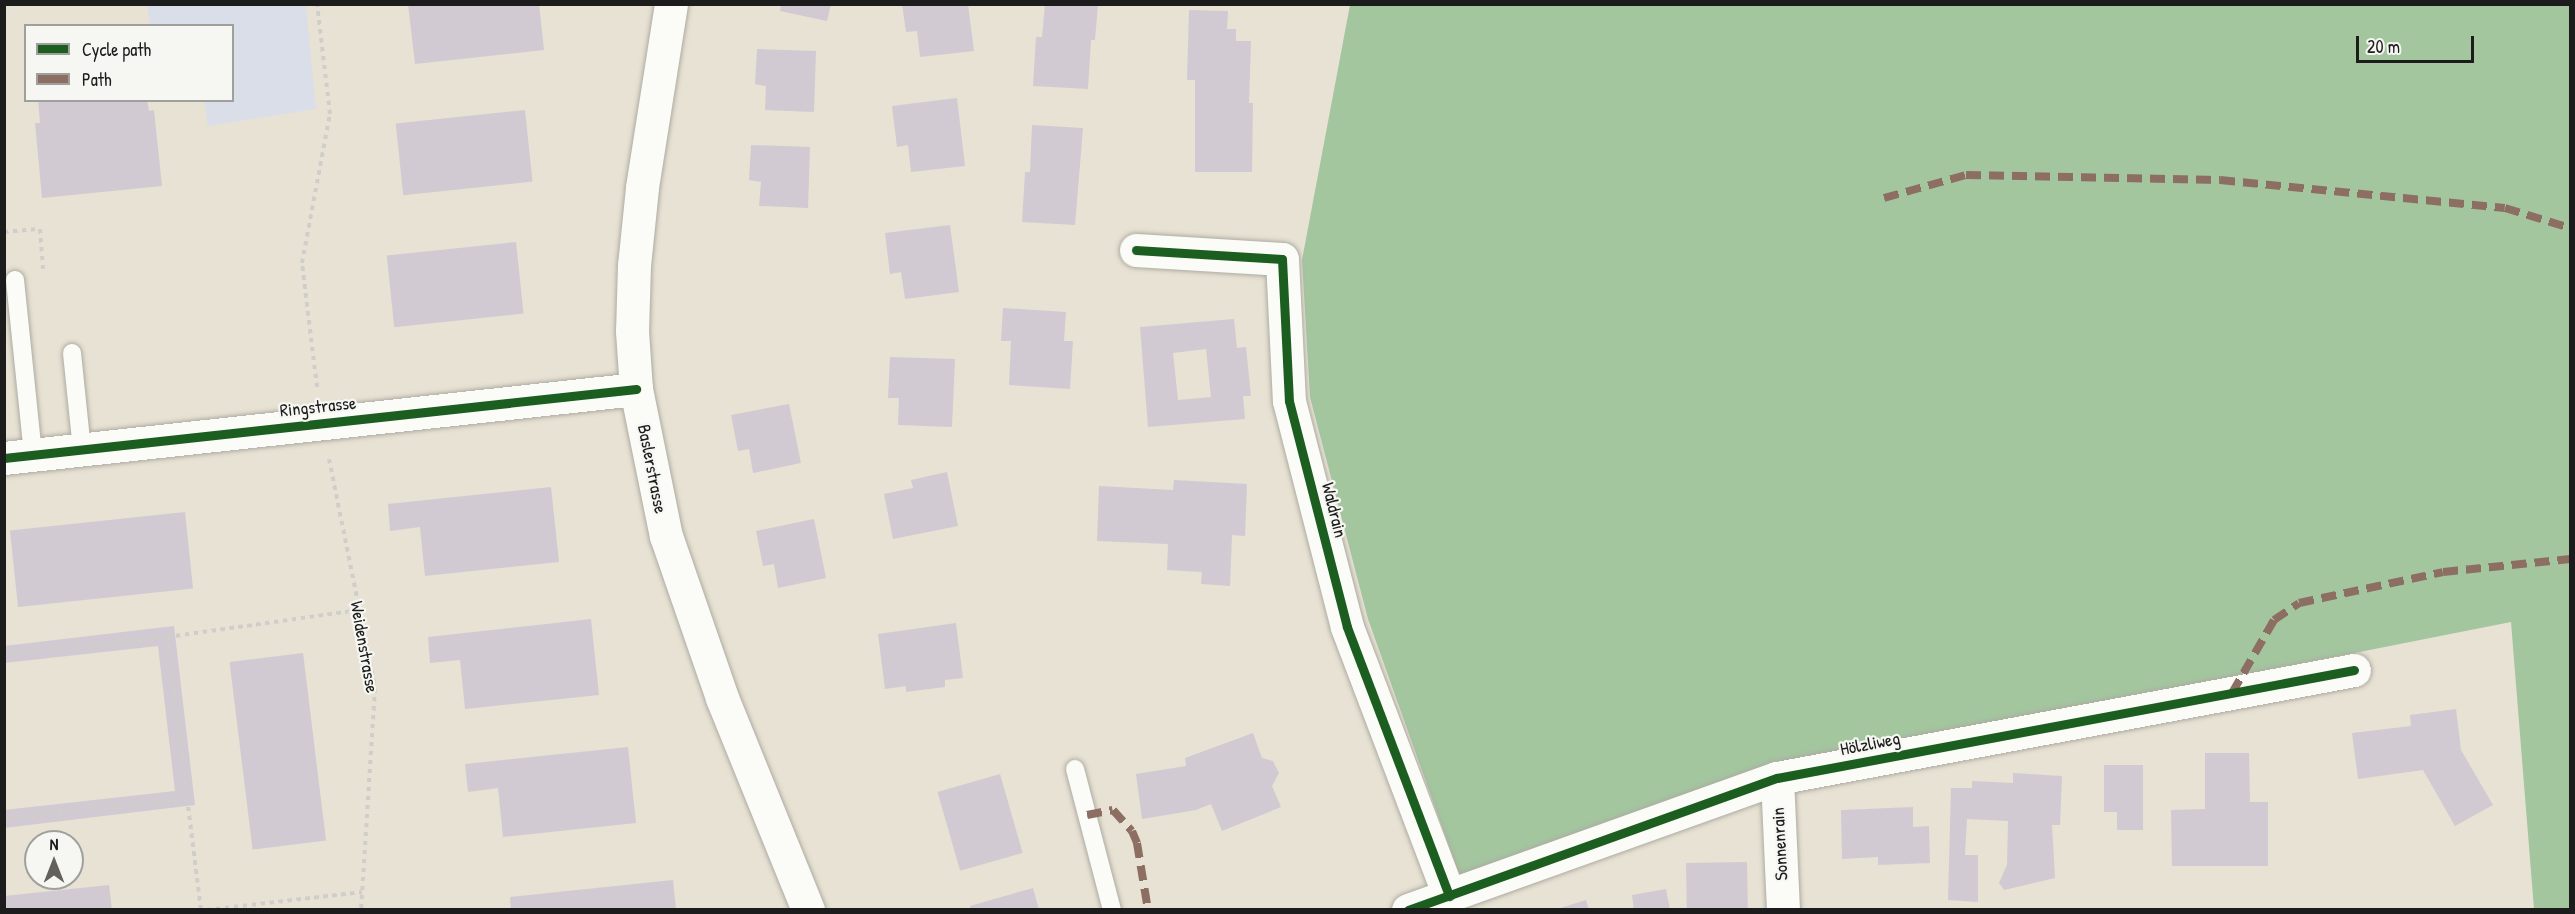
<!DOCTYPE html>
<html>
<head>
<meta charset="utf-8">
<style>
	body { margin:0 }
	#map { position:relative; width:2575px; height:914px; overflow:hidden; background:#e7e2d3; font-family:"Patrick Hand",sans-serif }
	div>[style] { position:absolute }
	.built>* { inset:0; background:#dadee8 }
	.forest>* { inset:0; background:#a3c69f }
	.building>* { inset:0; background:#d1cad2; transform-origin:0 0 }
	.path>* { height:4px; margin-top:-2px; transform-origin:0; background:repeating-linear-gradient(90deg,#d0cecb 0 4.5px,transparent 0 9px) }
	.roads { filter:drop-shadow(0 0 2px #aeaba2) drop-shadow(0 0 2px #aeaba2) }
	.service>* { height:18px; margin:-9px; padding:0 9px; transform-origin:9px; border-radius:9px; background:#fbfbf8 }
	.minor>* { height:33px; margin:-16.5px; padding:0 16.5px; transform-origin:16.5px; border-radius:16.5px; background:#fbfbf8 }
	.secondary>* { height:33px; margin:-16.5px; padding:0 16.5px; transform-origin:16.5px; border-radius:16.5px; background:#fbfbf8 }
	.quiet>* { height:8px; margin-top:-4px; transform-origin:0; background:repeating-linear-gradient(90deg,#8d6e63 0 15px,transparent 0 23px) }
	.cycleway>* { height:9px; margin:-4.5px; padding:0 4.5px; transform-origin:4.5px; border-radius:4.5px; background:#1b5e20 }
	span { translate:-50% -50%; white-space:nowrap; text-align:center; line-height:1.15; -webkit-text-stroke:4.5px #f6f6f2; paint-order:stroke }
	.street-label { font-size:18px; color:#1c1c1c }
	.frame { position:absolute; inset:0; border:6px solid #1c1c1c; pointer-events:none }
	.legend { position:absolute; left:24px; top:24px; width:210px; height:78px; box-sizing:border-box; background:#f6f6f2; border:2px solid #9f9f9c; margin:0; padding:8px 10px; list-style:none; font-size:18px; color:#1c1c1c }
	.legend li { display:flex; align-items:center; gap:12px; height:30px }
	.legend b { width:30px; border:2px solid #9f9f9c }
	.north { position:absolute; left:24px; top:830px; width:60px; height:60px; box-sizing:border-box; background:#f6f6f2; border:2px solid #9f9f9c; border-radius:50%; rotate:0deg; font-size:16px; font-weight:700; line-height:24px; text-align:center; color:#1c1c1c }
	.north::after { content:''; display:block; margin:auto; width:21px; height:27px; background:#63615c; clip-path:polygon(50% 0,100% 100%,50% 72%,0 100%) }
	.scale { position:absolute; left:2356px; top:36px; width:118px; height:27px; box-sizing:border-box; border:3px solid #1c1c1c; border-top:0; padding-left:8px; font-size:18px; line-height:21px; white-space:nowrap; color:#1c1c1c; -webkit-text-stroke:4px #f6f6f2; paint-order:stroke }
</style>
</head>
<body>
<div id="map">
	<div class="built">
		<div style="clip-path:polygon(147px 5px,306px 5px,316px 109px,208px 126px,204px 101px,232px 100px,232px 26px,150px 25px)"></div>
	</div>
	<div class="forest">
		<div style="clip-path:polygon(1350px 5px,2570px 5px,2570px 909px,2534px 909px,2511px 622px,1782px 766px,1460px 877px,1368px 619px,1310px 397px,1302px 260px)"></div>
	</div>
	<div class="building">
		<div style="clip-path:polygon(408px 4px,539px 4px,544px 50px,415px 64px)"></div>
		<div style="clip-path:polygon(781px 4px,831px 4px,827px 21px,780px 11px)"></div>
		<div style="clip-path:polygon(902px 4px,968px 4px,974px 51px,920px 57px,917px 31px,906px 32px)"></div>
		<div style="clip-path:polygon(1045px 4px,1098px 4px,1095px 40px,1091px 40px,1088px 89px,1033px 86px,1036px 37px,1042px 37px)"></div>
		<div style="clip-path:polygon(1189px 10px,1228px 11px,1227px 29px,1236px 29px,1236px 41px,1251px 41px,1249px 103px,1253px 103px,1252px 172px,1195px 172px,1195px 80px,1187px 80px)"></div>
		<div style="clip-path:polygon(757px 49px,816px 51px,814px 112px,765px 110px,766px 86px,755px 84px)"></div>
		<div style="clip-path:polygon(957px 98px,965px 166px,911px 172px,908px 145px,897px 147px,892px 106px)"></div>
		<div style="clip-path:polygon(38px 100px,147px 100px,149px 111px,154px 110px,162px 186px,42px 198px,35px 123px,40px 123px)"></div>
		<div style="left:525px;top:110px;width:72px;height:130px;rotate:84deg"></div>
		<div style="clip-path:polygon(1032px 125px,1083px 128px,1075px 225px,1022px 222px,1025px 172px,1030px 172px)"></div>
		<div style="clip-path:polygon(751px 145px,810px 147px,808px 208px,759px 206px,761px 182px,749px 180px)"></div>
		<div style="clip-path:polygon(950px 225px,959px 292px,905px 299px,901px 272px,890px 274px,885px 233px)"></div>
		<div style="left:516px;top:242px;width:72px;height:130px;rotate:84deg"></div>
		<div style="clip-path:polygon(1003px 308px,1066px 312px,1064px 341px,1073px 341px,1070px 389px,1009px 385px,1011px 341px,1001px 341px)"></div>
		<div style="clip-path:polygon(evenodd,1234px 319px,1237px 348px,1246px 347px,1251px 396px,1243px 396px,1245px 419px,1148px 427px,1140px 327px,1234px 319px,1206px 349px,1211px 397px,1178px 400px,1173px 353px,1206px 349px)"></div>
		<div style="clip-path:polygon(890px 357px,955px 359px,952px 427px,898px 425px,899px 398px,888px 398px)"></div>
		<div style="clip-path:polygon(789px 404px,801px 463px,753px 473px,749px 449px,738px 451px,731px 415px)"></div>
		<div style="clip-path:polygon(947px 472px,958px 526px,893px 539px,884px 494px,913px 488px,911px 480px)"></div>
		<div style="clip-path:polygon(1174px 480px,1247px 484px,1245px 536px,1232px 535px,1230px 586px,1201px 584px,1202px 572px,1167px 570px,1168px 544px,1097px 541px,1099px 486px,1173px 490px)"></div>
		<div style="clip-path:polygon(551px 487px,559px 562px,425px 576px,420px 527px,390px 531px,388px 504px)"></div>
		<div style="left:185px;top:512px;width:77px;height:176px;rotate:84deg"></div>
		<div style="clip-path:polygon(814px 519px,826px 578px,778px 588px,774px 564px,763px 566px,756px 531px)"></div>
		<div style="clip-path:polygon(591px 619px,599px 695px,465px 709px,460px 660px,430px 663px,428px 637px)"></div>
		<div style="clip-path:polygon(956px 623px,963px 678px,945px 680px,945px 687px,906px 692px,906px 686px,885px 689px,878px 634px)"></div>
		<div style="clip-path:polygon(174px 626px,195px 805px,4px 828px,4px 810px,175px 791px,158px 646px,4px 663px,4px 646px)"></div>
		<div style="left:303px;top:653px;width:189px;height:74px;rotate:83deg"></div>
		<div style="clip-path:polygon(2456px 709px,2461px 750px,2493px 805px,2455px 826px,2423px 770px,2358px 779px,2352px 733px,2411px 726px,2410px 715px)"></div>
		<div style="clip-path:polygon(1253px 733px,1262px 758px,1273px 761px,1279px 773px,1272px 786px,1281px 807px,1222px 831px,1211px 804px,1196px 810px,1142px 819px,1136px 774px,1186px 766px,1185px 758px)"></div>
		<div style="clip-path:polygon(628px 747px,636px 823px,503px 837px,498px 788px,468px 792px,465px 764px)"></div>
		<div style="clip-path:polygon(2205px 753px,2249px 753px,2250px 802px,2268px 802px,2268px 866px,2172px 866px,2171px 810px,2205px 809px)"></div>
		<div style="clip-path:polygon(2104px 765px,2143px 765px,2143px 830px,2117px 830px,2117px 812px,2104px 812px)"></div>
		<div style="clip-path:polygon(2013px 773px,2062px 776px,2060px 825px,2052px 825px,2055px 878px,2004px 890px,1999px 883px,2007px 865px,2008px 821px,1967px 819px,1965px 855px,1978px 855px,1978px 902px,1948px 900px,1951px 788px,1972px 788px,1972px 781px,2013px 783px)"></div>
		<div style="left:1000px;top:774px;width:82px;height:65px;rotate:74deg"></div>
		<div style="clip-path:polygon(1913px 807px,1913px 827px,1929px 826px,1930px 863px,1878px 865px,1878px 857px,1842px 859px,1841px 810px)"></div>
		<div style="left:1747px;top:862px;width:48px;height:61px;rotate:89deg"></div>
		<div style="clip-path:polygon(673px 880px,676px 910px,511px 910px,510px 897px)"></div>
		<div style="clip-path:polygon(109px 885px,112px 910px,4px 910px,4px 896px)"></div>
		<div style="clip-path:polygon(1033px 888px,1039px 910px,971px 910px,970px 906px)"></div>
		<div style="clip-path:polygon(1666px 889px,1670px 910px,1634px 910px,1632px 895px)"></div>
		<div style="clip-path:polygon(1586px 900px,1589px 910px,1557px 910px,1557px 909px)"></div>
	</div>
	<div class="path">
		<div style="left:4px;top:232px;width:36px;rotate:-5deg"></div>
		<div style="left:40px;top:229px;width:40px;rotate:85.7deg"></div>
		<div style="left:317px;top:387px;width:125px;rotate:-96.9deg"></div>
		<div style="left:302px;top:263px;width:152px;rotate:-79.4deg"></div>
		<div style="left:330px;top:114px;width:111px;rotate:-96.7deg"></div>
		<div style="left:329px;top:459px;width:234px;rotate:78.6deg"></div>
		<div style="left:375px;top:688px;width:222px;rotate:93.6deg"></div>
		<div style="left:167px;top:637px;width:193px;rotate:-8deg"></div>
		<div style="left:4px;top:654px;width:164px;rotate:-6deg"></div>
		<div style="left:167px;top:637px;width:275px;rotate:82.9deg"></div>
		<div style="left:4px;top:818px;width:184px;rotate:-5.9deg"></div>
		<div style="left:207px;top:910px;width:156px;rotate:-6.6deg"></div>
	</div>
	<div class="roads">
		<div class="service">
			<div style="left:15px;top:280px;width:176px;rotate:84.1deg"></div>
			<div style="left:72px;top:353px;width:98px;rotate:84.1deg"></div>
			<div style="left:1075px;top:769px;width:146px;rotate:75.3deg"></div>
		</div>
		<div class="minor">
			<div style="left:1136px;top:250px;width:146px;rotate:3.5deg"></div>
			<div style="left:1282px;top:259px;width:142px;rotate:87.2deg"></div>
			<div style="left:1289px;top:401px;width:233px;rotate:75.6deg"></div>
			<div style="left:1347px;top:627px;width:288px;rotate:69.2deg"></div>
			<div style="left:4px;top:458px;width:636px;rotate:-6.23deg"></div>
			<div style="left:1777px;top:778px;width:132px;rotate:87.4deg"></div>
			<div style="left:1408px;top:910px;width:392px;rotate:-19.7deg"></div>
			<div style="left:1777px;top:778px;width:587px;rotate:-10.6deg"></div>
		</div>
		<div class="secondary">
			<div style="left:671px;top:4px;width:186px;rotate:99deg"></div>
			<div style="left:642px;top:188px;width:77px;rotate:95.9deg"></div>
			<div style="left:634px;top:265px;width:66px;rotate:91.7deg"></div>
			<div style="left:632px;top:331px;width:58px;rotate:86.1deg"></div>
			<div style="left:636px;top:389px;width:150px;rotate:78.5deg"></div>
			<div style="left:666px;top:536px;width:171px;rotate:70.9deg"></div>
			<div style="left:722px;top:698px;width:229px;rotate:67.9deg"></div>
		</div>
	</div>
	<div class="quiet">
		<div style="left:1884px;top:198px;width:85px;rotate:-15.7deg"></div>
		<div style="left:1966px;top:175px;width:254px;rotate:1.1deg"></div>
		<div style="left:2220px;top:180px;width:286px;rotate:5.6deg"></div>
		<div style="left:2505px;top:208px;width:68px;rotate:17.1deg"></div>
		<div style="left:2232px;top:693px;width:84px;rotate:-60.1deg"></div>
		<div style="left:2274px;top:620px;width:30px;rotate:-34deg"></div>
		<div style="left:2299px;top:603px;width:147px;rotate:-12.1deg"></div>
		<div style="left:2443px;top:572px;width:128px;rotate:-5.8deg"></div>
		<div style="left:1087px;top:815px;width:26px;rotate:-11deg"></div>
		<div style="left:1113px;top:810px;width:28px;rotate:48deg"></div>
		<div style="left:1132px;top:831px;width:13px;rotate:67deg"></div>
		<div style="left:1137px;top:843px;width:68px;rotate:80.7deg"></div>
	</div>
	<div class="cycleway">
		<div style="left:1136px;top:250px;width:146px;rotate:3.5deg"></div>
		<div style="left:1282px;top:259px;width:142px;rotate:87.2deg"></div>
		<div style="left:1289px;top:401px;width:233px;rotate:75.6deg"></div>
		<div style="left:1347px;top:627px;width:288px;rotate:69.2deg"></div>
		<div style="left:4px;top:458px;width:636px;rotate:-6.23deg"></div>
		<div style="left:1408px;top:910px;width:392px;rotate:-19.7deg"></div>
		<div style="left:1777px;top:778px;width:587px;rotate:-10.6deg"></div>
	</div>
	<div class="street-label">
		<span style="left:318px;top:407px;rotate:-6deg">Ringstrasse</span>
		<span style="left:652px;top:469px;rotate:79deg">Baslerstrasse</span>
		<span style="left:1334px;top:510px;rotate:76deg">Waldrain</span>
		<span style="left:364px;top:647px;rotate:80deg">Weidenstrasse</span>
		<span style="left:1870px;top:744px;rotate:-11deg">Hölzliweg</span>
		<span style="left:1780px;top:844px;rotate:-93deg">Sonnenrain</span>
	</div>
	<div class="frame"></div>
	<ul class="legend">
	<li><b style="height:8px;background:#1b5e20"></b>Cycle path</li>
	<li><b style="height:8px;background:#8d6e63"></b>Path</li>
	</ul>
	<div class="north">N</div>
	<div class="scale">20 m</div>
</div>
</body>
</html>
